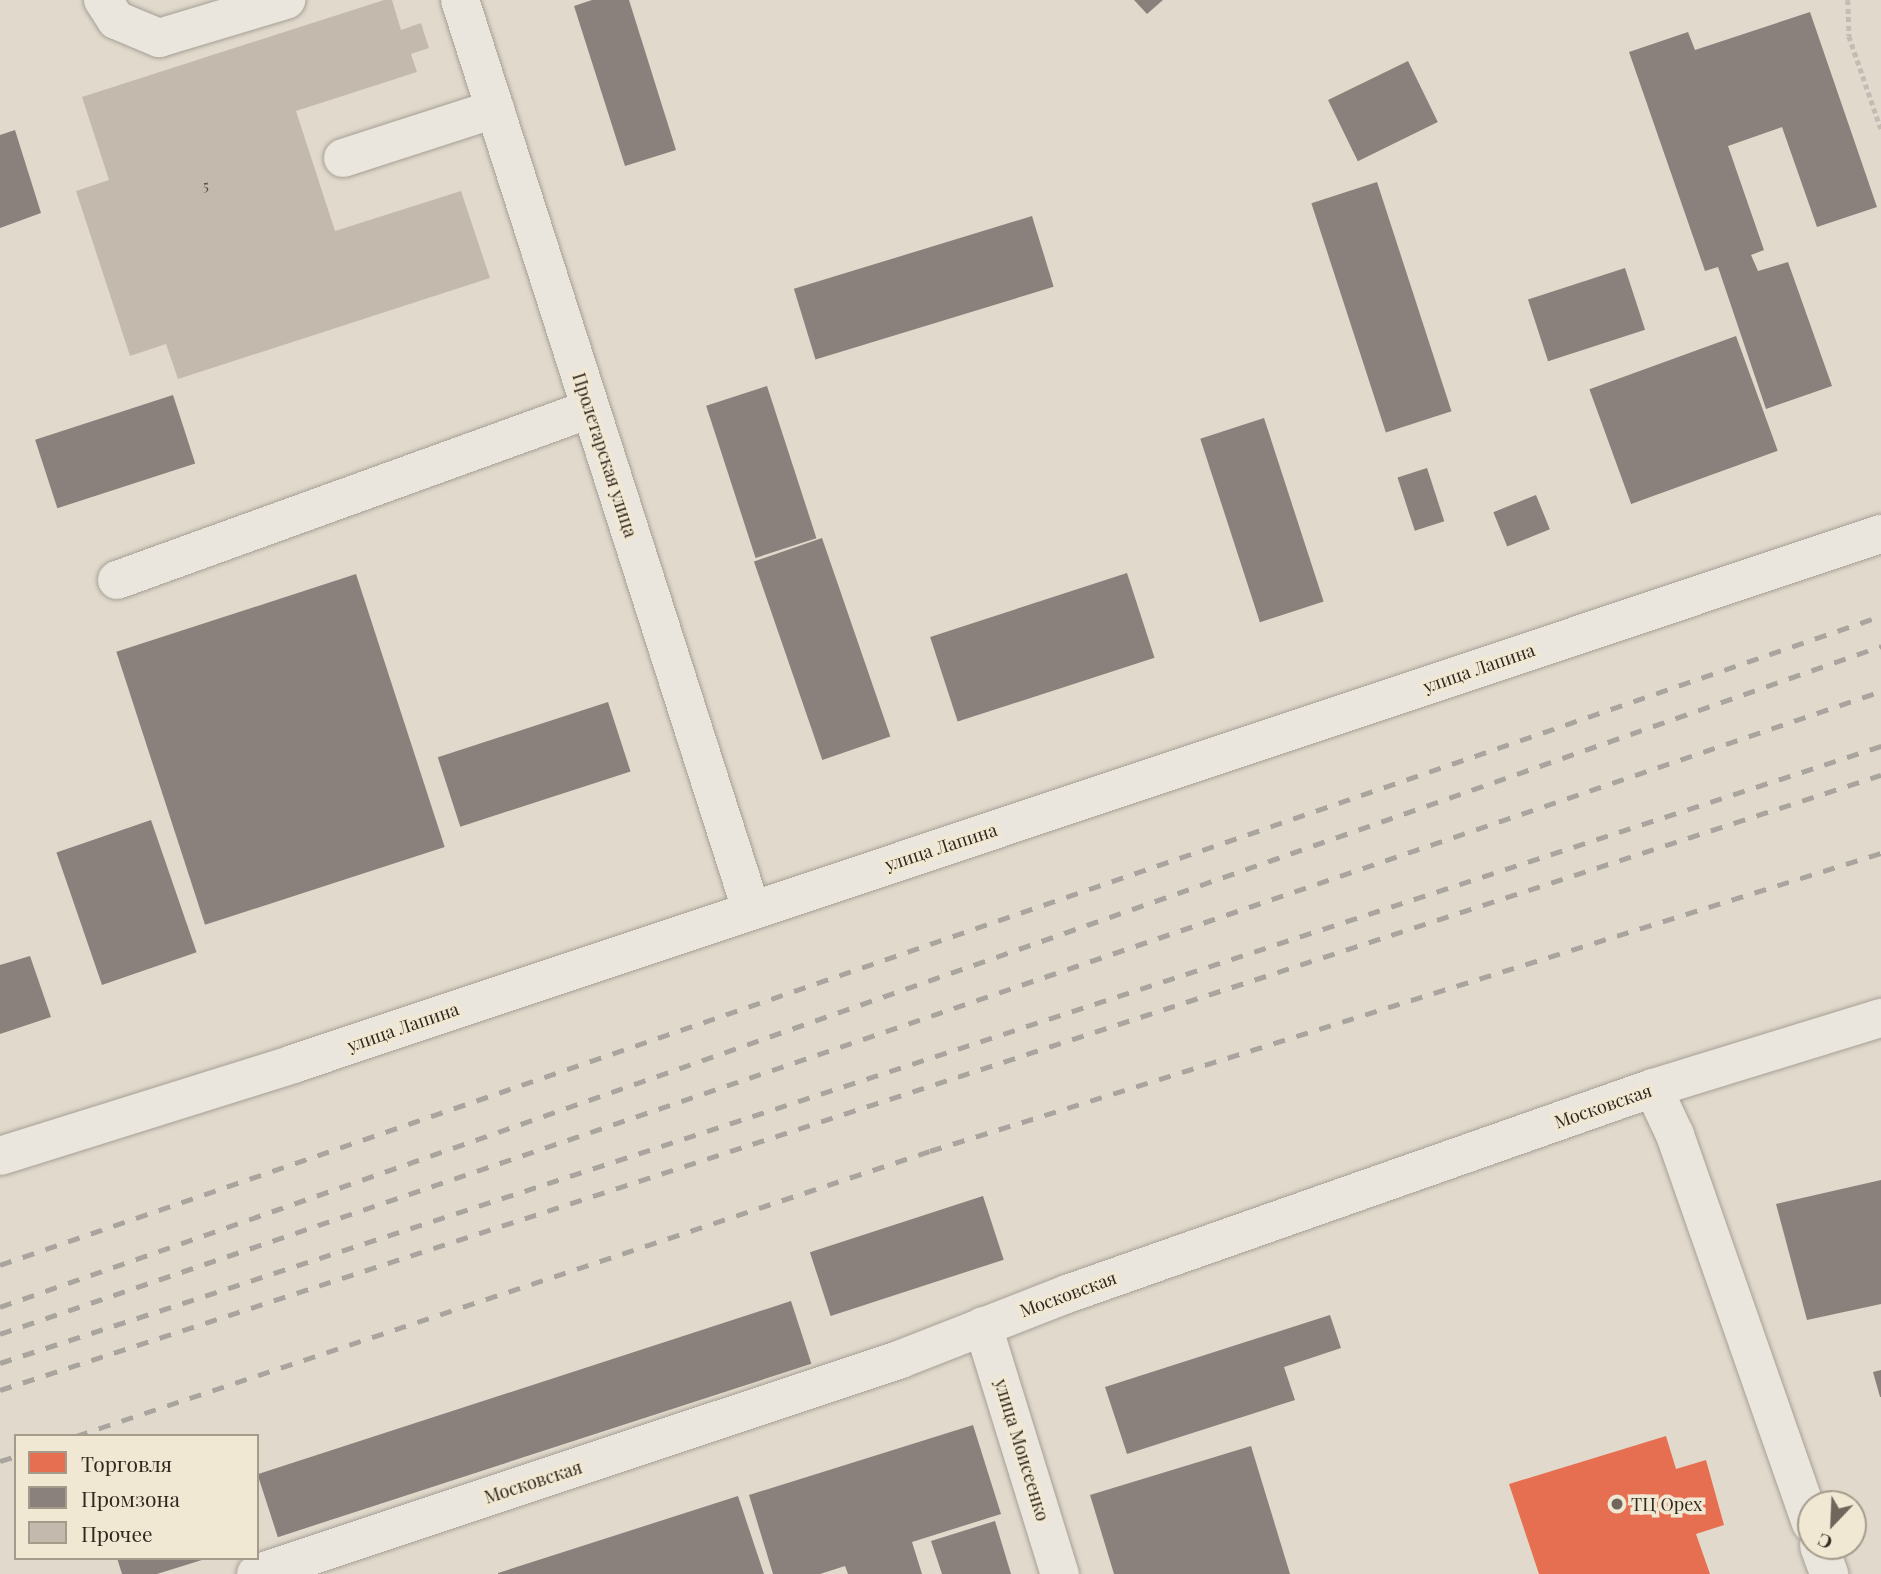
<!DOCTYPE html>
<html>
<head>
<meta charset="utf-8">
<style>
	body { margin:0 }
	#map { position:relative; width:1881px; height:1574px; overflow:hidden; background:#e1dacc; font-family:"Playfair Display",serif }
	div>[style] { position:absolute }
	.shops>* { inset:0; background:#e76f51 }
	.industry>* { inset:0; background:#8a817c; transform-origin:0 0 }
	.building>* { inset:0; background:#c4b9ad }
	.path>* { height:4.5px; margin-top:-2.25px; transform-origin:0; background:repeating-linear-gradient(90deg,#c2bcb4 0 5px,transparent 0 8.5px) }
	.roads { filter:drop-shadow(0 0 2px #a69f95) drop-shadow(0 0 2px #a69f95) }
	.minor>* { height:38px; margin:-19px; padding:0 19px; transform-origin:19px; border-radius:19px; background:#eae5dd }
	.rail>* { height:5px; margin-top:-2.5px; transform-origin:0; background:repeating-linear-gradient(90deg,#a9a49d 0 12px,transparent 0 24px) }
	.dots>* { width:19px; height:19px; translate:-50% -50%; box-sizing:border-box; border:4px solid #f1e8d3; border-radius:50% }
	span { translate:-50% -50%; white-space:nowrap; text-align:center; line-height:1.15; -webkit-text-stroke:7px #f1e8d3; paint-order:stroke }
	.number-label { font-size:14px; color:#574c42 }
	.number-label span { -webkit-text-stroke-width:0 }
	.street-label { font-size:18px; color:#33281f }
	.poi-label { font-size:18px; color:#33281f }
	.left { translate:0 -50%; text-align:left }
	.legend { position:absolute; left:14px; top:1434px; width:245px; height:126px; box-sizing:border-box; background:#f1e8d3; border:2px solid #a59b8b; margin:0; padding:9px 12px; list-style:none; font-size:21px; color:#33281f }
	.legend li { display:flex; align-items:center; gap:14px; height:35px }
	.legend b { width:35px; border:2px solid #a59b8b }
	.north { position:absolute; left:1797px; top:1490px; width:70px; height:70px; box-sizing:border-box; background:#f1e8d3; border:2px solid #a59b8b; border-radius:50%; rotate:203deg; font-size:19px; font-weight:700; line-height:28px; text-align:center; color:#33281f }
	.north::after { content:''; display:block; margin:auto; width:24px; height:32px; background:#70665c; clip-path:polygon(50% 0,100% 100%,50% 72%,0 100%) }
</style>
</head>
<body>
<div id="map">
	<div class="shops">
		<div style="clip-path:polygon(1666px 1436px,1676px 1469px,1706px 1460px,1724px 1525px,1696px 1534px,1710px 1574px,1539px 1574px,1509px 1484px)"></div>
	</div>
	<div class="industry">
		<div style="clip-path:polygon(592px 0,629px 0,676px 150px,625px 166px,574px 6px)"></div>
		<div style="clip-path:polygon(1134px 0,1163px 0,1147px 14px)"></div>
		<div style="clip-path:polygon(1810px 12px,1877px 207px,1817px 227px,1782px 127px,1728px 146px,1764px 250px,1751px 255px,1758px 271px,1788px 262px,1832px 386px,1766px 409px,1718px 267px,1705px 271px,1629px 52px,1688px 32px,1695px 50px)"></div>
		<div style="left:1408px;top:61px;width:68px;height:89px;rotate:64deg"></div>
		<div style="clip-path:polygon(15px 130px,41px 213px,0 228px,0 135px)"></div>
		<div style="left:1377px;top:182px;width:241px;height:69px;rotate:72deg"></div>
		<div style="left:1032px;top:216px;width:74px;height:249px;rotate:73deg"></div>
		<div style="left:1625px;top:268px;width:65px;height:102px;rotate:72deg"></div>
		<div style="left:1736px;top:336px;width:122px;height:156px;rotate:70deg"></div>
		<div style="left:767px;top:386px;width:160px;height:64px;rotate:72deg"></div>
		<div style="left:173px;top:395px;width:72px;height:145px;rotate:72deg"></div>
		<div style="left:1264px;top:418px;width:193px;height:67px;rotate:72deg"></div>
		<div style="left:1427px;top:468px;width:56px;height:31px;rotate:72deg"></div>
		<div style="left:1536px;top:495px;width:37px;height:46px;rotate:68deg"></div>
		<div style="left:822px;top:538px;width:210px;height:72px;rotate:71deg"></div>
		<div style="left:1127px;top:573px;width:89px;height:207px;rotate:72deg"></div>
		<div style="left:356px;top:574px;width:287px;height:252px;rotate:72deg"></div>
		<div style="left:608px;top:702px;width:73px;height:179px;rotate:72deg"></div>
		<div style="left:151px;top:820px;width:140px;height:100px;rotate:71deg"></div>
		<div style="clip-path:polygon(30px 956px,51px 1017px,0 1034px,0 965px)"></div>
		<div style="clip-path:polygon(1881px 1180px,1881px 1304px,1807px 1320px,1776px 1204px)"></div>
		<div style="left:983px;top:1196px;width:67px;height:182px;rotate:72deg"></div>
		<div style="left:791px;top:1301px;width:66px;height:561px;rotate:72deg"></div>
		<div style="clip-path:polygon(1330px 1315px,1341px 1348px,1284px 1367px,1295px 1400px,1127px 1454px,1105px 1387px)"></div>
		<div style="clip-path:polygon(1881px 1370px,1881px 1397px,1880px 1397px,1873px 1372px)"></div>
		<div style="clip-path:polygon(973px 1425px,1001px 1514px,912px 1542px,922px 1574px,848px 1574px,845px 1566px,820px 1574px,773px 1574px,749px 1495px)"></div>
		<div style="clip-path:polygon(1251px 1446px,1290px 1574px,1114px 1574px,1090px 1495px)"></div>
		<div style="clip-path:polygon(738px 1496px,764px 1574px,498px 1574px,498px 1573px)"></div>
		<div style="clip-path:polygon(995px 1521px,1011px 1574px,942px 1574px,931px 1541px)"></div>
		<div style="clip-path:polygon(117px 1558px,204px 1558px,205px 1559px,157px 1574px,122px 1574px)"></div>
	</div>
	<div class="building">
		<div style="clip-path:polygon(384px 0,392px 0,401px 30px,421px 23px,429px 48px,411px 54px,417px 72px,296px 111px,335px 231px,461px 191px,490px 278px,178px 379px,166px 344px,130px 356px,76px 191px,109px 180px,82px 97px)"></div>
	</div>
	<div class="path">
		<div style="left:1848px;top:0;width:36px;rotate:88deg"></div>
		<div style="left:1849px;top:36px;width:98px;rotate:71deg"></div>
	</div>
	<div class="roads">
		<div class="minor">
			<div style="left:103px;top:0;width:24px;rotate:57deg"></div>
			<div style="left:116px;top:20px;width:47px;rotate:22.7deg"></div>
			<div style="left:159px;top:38px;width:133px;rotate:-16.7deg"></div>
			<div style="left:460px;top:0;width:954px;rotate:72.25deg"></div>
			<div style="left:343px;top:158px;width:160px;rotate:-17.9deg"></div>
			<div style="left:117px;top:580px;width:503px;rotate:-19.88deg"></div>
			<div style="left:1653px;top:1088px;width:52px;rotate:64.9deg"></div>
			<div style="left:1675px;top:1135px;width:411px;rotate:70.7deg"></div>
			<div style="left:0;top:1156px;width:307px;rotate:-17.4deg"></div>
			<div style="left:293px;top:1064px;width:1674px;rotate:-18.46deg"></div>
			<div style="left:983px;top:1326px;width:260px;rotate:72.8deg"></div>
			<div style="left:1819px;top:1546px;width:30px;rotate:70deg"></div>
			<div style="left:256px;top:1574px;width:680px;rotate:-18.43deg"></div>
			<div style="left:901px;top:1359px;width:178px;rotate:-21.4deg"></div>
			<div style="left:1067px;top:1294px;width:621px;rotate:-19.37deg"></div>
			<div style="left:1653px;top:1088px;width:239px;rotate:-17.1deg"></div>
		</div>
	</div>
	<div class="rail">
		<div style="left:0;top:1265px;width:1990px;rotate:-19.04deg"></div>
		<div style="left:0;top:1307px;width:1994px;rotate:-19.36deg"></div>
		<div style="left:0;top:1334px;width:1988px;rotate:-18.87deg"></div>
		<div style="left:0;top:1363px;width:1980px;rotate:-18.16deg"></div>
		<div style="left:0;top:1390px;width:1979px;rotate:-18.11deg"></div>
		<div style="left:76px;top:1436px;width:900px;rotate:-18.46deg"></div>
		<div style="left:930px;top:1151px;width:997px;rotate:-17.4deg"></div>
		<div style="left:0;top:1461px;width:17px;rotate:-17deg"></div>
	</div>
	<div class="dots">
		<div style="left:1617px;top:1504px;background:#70665c"></div>
	</div>
	<div class="number-label">
		<span style="left:206px;top:186px">5</span>
	</div>
	<div class="street-label">
		<span style="left:605px;top:455px;rotate:72deg">Пролетарская улица</span>
		<span style="left:1479px;top:668px;rotate:-19deg">улица Лапина</span>
		<span style="left:941px;top:847px;rotate:-18deg">улица Лапина</span>
		<span style="left:403px;top:1027px;rotate:-19deg">улица Лапина</span>
		<span style="left:1603px;top:1106px;rotate:-19deg">Московская</span>
		<span style="left:1068px;top:1294px;rotate:-20deg">Московская</span>
		<span style="left:1022px;top:1450px;rotate:73deg">улица Моисеенко</span>
		<span style="left:533px;top:1482px;rotate:-18deg">Московская</span>
	</div>
	<div class="poi-label">
		<span class="left" style="left:1631px;top:1504px">ТЦ Орех</span>
	</div>
	<ul class="legend">
	<li><b style="height:19px;background:#e76f51"></b>Торговля</li>
	<li><b style="height:19px;background:#8a817c"></b>Промзона</li>
	<li><b style="height:19px;background:#c4b9ad"></b>Прочее</li>
	</ul>
	<div class="north">С</div>
</div>
</body>
</html>
